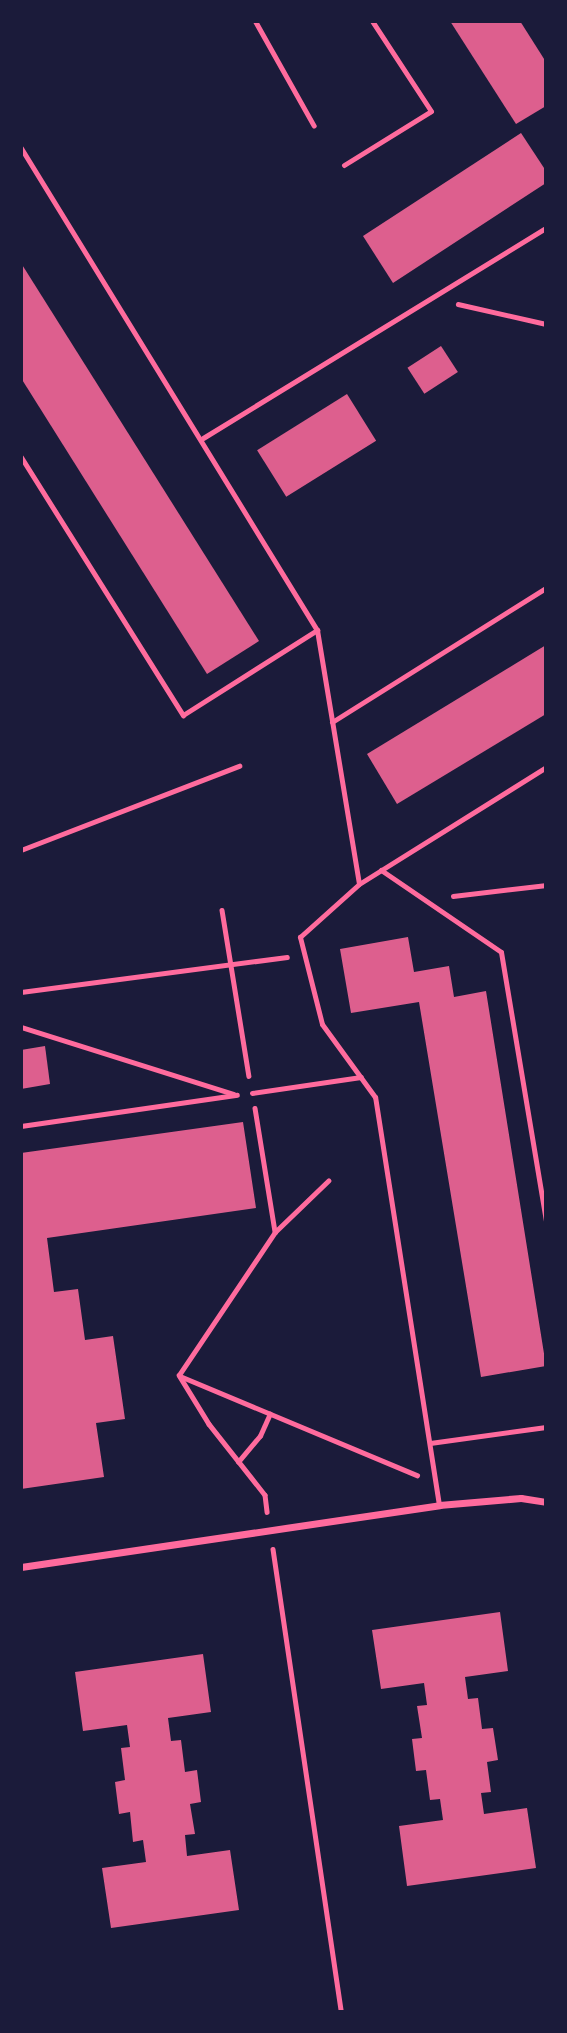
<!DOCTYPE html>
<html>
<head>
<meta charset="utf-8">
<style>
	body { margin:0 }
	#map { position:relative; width:567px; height:2033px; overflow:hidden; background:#1b1b3a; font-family:"DejaVu Sans",sans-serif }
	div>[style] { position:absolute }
	.building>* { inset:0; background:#dd5f8e; transform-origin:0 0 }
	.path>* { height:4.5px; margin:-2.25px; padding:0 2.25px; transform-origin:2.25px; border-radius:2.25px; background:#ff6b9d }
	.service>* { height:5px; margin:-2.5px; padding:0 2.5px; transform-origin:2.5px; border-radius:2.5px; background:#ff6b9d }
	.minor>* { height:7px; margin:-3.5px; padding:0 3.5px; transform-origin:3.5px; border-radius:3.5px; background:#ff6b9d }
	span { translate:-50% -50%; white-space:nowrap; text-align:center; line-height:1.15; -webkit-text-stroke:5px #1b1b3a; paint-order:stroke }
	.frame { position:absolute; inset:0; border:23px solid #1b1b3a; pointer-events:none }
</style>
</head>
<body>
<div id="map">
	<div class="building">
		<div style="clip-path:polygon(450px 21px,520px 21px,546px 62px,546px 106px,516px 124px)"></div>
		<div style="clip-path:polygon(521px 133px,546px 171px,546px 183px,393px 283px,363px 236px)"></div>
		<div style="clip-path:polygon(21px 263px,259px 641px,207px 674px,21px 378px)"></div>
		<div style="left:441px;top:346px;width:31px;height:40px;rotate:57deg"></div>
		<div style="left:347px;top:394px;width:55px;height:106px;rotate:58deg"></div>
		<div style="clip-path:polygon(546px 645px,546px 714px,397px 804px,367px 754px)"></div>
		<div style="clip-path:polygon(408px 937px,414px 972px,449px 966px,454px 997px,486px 991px,546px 1366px,481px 1377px,419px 1002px,351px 1013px,340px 949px)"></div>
		<div style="clip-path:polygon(45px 1046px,50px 1084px,21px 1089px,21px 1050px)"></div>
		<div style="clip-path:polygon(243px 1122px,256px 1208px,47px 1238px,54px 1292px,78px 1289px,85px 1340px,113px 1336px,125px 1419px,96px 1423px,104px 1477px,21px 1489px,21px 1153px)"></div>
		<div style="clip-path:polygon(500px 1612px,508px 1671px,465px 1677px,468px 1699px,478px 1698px,482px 1729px,493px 1728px,498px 1760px,487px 1762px,491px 1792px,481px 1793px,484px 1814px,527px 1808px,536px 1868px,407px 1886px,399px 1826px,443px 1820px,440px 1799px,430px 1800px,426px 1770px,416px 1771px,412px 1739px,422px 1738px,417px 1706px,427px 1705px,424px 1683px,381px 1689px,372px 1630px)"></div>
		<div style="clip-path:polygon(203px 1654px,211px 1712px,168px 1718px,171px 1741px,181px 1740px,185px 1772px,197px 1770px,201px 1802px,190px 1804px,195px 1834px,185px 1835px,187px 1856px,230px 1850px,239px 1910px,111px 1928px,102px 1868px,146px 1862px,143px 1840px,133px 1842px,130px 1812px,119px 1814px,115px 1782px,125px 1780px,121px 1748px,130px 1747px,127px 1725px,83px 1731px,75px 1672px)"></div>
	</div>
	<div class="path">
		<div style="left:458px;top:304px;width:90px;rotate:12.8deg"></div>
		<div style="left:21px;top:850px;width:234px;rotate:-21.1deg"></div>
		<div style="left:453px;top:896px;width:94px;rotate:-6.7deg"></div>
		<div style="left:222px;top:910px;width:168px;rotate:80.8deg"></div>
		<div style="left:21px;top:992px;width:268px;rotate:-7.5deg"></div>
		<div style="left:21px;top:1027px;width:223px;rotate:17.5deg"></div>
		<div style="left:255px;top:1108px;width:126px;rotate:80.8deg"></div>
		<div style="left:21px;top:1126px;width:218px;rotate:-8.2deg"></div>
		<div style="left:179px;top:1375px;width:57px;rotate:58.5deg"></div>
		<div style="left:209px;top:1424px;width:90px;rotate:51.7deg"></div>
		<div style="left:265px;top:1495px;width:17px;rotate:83deg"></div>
		<div style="left:179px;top:1375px;width:172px;rotate:-56.1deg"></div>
		<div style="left:275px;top:1232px;width:74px;rotate:-43.9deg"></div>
		<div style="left:180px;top:1376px;width:257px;rotate:22.7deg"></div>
		<div style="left:238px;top:1462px;width:34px;rotate:-50deg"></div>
		<div style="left:260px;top:1436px;width:24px;rotate:-66deg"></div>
		<div style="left:273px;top:1549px;width:468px;rotate:81.6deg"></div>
	</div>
	<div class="service">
		<div style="left:255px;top:21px;width:120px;rotate:60.7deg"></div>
		<div style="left:21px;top:148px;width:566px;rotate:58.45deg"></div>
		<div style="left:317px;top:630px;width:257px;rotate:80.6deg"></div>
		<div style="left:344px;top:165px;width:102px;rotate:-31.8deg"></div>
		<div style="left:431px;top:111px;width:108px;rotate:-123.2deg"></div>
		<div style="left:203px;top:438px;width:402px;rotate:-31.5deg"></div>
		<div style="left:21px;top:457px;width:305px;rotate:57.9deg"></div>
		<div style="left:183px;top:715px;width:159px;rotate:-32.4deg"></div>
		<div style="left:332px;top:722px;width:252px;rotate:-32.1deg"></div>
		<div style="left:381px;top:870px;width:145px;rotate:34.3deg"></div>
		<div style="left:501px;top:952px;width:273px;rotate:80.5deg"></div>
		<div style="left:252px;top:1093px;width:110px;rotate:-8.4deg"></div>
		<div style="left:430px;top:1443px;width:117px;rotate:-7.9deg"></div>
		<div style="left:439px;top:1505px;width:413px;rotate:-98.9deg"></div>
		<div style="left:375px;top:1097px;width:90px;rotate:-126deg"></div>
		<div style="left:322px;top:1024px;width:90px;rotate:-104.2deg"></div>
		<div style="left:300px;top:937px;width:79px;rotate:-41.9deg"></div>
		<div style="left:359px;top:884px;width:221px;rotate:-32deg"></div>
	</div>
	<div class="minor">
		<div style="left:21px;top:1567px;width:423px;rotate:-8.4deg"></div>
		<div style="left:439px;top:1505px;width:82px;rotate:-4.9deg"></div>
		<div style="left:521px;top:1498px;width:25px;rotate:9deg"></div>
	</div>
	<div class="frame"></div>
</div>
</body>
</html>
